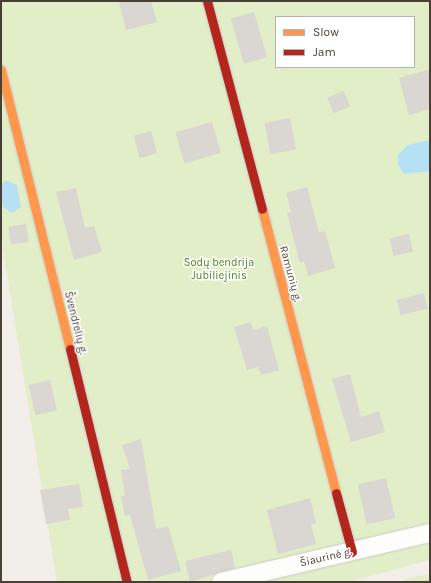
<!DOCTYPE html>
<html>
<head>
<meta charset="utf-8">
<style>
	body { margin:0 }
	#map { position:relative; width:431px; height:583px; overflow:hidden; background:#f2efea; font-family:Karla,sans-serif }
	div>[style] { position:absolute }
	.green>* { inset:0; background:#e2eec7 }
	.water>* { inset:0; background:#b6e0f4 }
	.building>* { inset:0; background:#dad6d1; transform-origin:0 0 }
	.roads { filter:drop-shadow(0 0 1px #cfcbc6) drop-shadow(0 0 1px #cfcbc6) }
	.street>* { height:18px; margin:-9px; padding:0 9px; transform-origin:9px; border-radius:9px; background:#fdfdfc }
	.slow>* { height:9px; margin:-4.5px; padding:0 4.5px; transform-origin:4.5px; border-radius:4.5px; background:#ff974d }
	.jam>* { height:9px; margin:-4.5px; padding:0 4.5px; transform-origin:4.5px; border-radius:4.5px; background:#b3261e }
	span { translate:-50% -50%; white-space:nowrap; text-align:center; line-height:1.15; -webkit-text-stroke:3px #fff; paint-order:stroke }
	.park-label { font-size:11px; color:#4c8221 }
	.street-label { font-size:11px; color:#494035 }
	.frame { position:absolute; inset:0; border:2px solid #494035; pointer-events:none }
	.legend { position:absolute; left:275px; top:16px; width:140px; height:52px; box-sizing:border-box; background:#fff; border:1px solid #b6b3ae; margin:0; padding:5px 7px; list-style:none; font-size:12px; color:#494035 }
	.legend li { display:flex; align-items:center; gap:8px; height:20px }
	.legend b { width:20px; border:1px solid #b6b3ae }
</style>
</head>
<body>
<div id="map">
	<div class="green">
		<div style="clip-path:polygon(evenodd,1px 1px,430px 1px,430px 560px,348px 582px,57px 582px,1px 238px,1px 1px,276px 17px,414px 17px,414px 67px,276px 67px,276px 17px)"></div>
		<div style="clip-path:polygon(430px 574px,430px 582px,405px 582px,404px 579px)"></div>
	</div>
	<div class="water">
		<div style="clip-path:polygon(430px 140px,430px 171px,404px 174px,398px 165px,398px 155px,408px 145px)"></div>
		<div style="clip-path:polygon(5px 180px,17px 185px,21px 207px,12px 213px,3px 207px,1px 200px,1px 186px)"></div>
	</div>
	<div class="building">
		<div style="clip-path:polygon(119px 1px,151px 1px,157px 22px,126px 30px)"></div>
		<div style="left:254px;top:12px;width:47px;height:24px;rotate:74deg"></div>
		<div style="clip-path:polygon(430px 69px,430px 109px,409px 115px,399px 78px)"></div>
		<div style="left:344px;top:91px;width:17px;height:18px;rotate:69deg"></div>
		<div style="left:290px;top:118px;width:32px;height:26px;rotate:79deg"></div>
		<div style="left:212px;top:122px;width:32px;height:38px;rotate:74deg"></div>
		<div style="left:151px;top:131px;width:23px;height:18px;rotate:75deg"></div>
		<div style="clip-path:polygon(307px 187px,319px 232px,325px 231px,335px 268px,308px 276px,304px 261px,300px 263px,287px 213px,291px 212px,286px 193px)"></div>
		<div style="clip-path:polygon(76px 188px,85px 228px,94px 226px,102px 252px,74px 260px,56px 192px)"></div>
		<div style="left:26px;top:224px;width:18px;height:18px;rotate:81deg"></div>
		<div style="left:409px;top:234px;width:18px;height:20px;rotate:77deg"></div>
		<div style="left:424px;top:293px;width:16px;height:28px;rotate:76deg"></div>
		<div style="clip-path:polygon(251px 322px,253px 330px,267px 326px,279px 370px,261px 375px,258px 367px,247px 370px,234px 327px)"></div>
		<div style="clip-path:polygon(350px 374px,361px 417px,379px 411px,385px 432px,351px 442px,332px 379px)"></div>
		<div style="left:50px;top:380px;width:31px;height:22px;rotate:77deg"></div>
		<div style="clip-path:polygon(141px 439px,156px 529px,168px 526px,181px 571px,148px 580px,130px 515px,125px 516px,121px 496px,125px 496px,121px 470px,130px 469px,122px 445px)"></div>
		<div style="left:386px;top:478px;width:41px;height:29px;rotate:77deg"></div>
		<div style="clip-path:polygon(79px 484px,83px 507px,68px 509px,70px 520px,46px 524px,40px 490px)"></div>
		<div style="clip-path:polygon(310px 498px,316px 523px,311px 525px,316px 544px,278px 554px,267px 510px)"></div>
		<div style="clip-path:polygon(231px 550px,235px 568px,190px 582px,185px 561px)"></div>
	</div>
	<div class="roads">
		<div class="street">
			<div style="left:221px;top:582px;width:215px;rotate:-13.2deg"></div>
		</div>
		<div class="slow">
			<div style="left:1px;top:70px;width:287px;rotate:76.1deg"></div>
			<div style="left:262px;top:209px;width:293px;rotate:75.4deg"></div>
		</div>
		<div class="jam">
			<div style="left:207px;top:1px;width:215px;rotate:75.2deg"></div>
			<div style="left:70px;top:349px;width:240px;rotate:76.3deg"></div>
			<div style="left:336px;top:493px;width:61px;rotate:74.8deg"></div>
		</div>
	</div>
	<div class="park-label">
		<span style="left:219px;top:270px">Sodų bendrija<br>Jubiliejinis</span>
	</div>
	<div class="street-label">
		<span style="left:290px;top:274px;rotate:75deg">Ramunių g.</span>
		<span style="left:75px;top:323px;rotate:76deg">Švendrelių g.</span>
		<span style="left:326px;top:558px;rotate:-13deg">Šiaurinė g.</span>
	</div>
	<div class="frame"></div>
	<ul class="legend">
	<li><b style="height:5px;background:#ff974d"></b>Slow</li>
	<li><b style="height:5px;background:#b3261e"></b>Jam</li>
	</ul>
</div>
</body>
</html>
